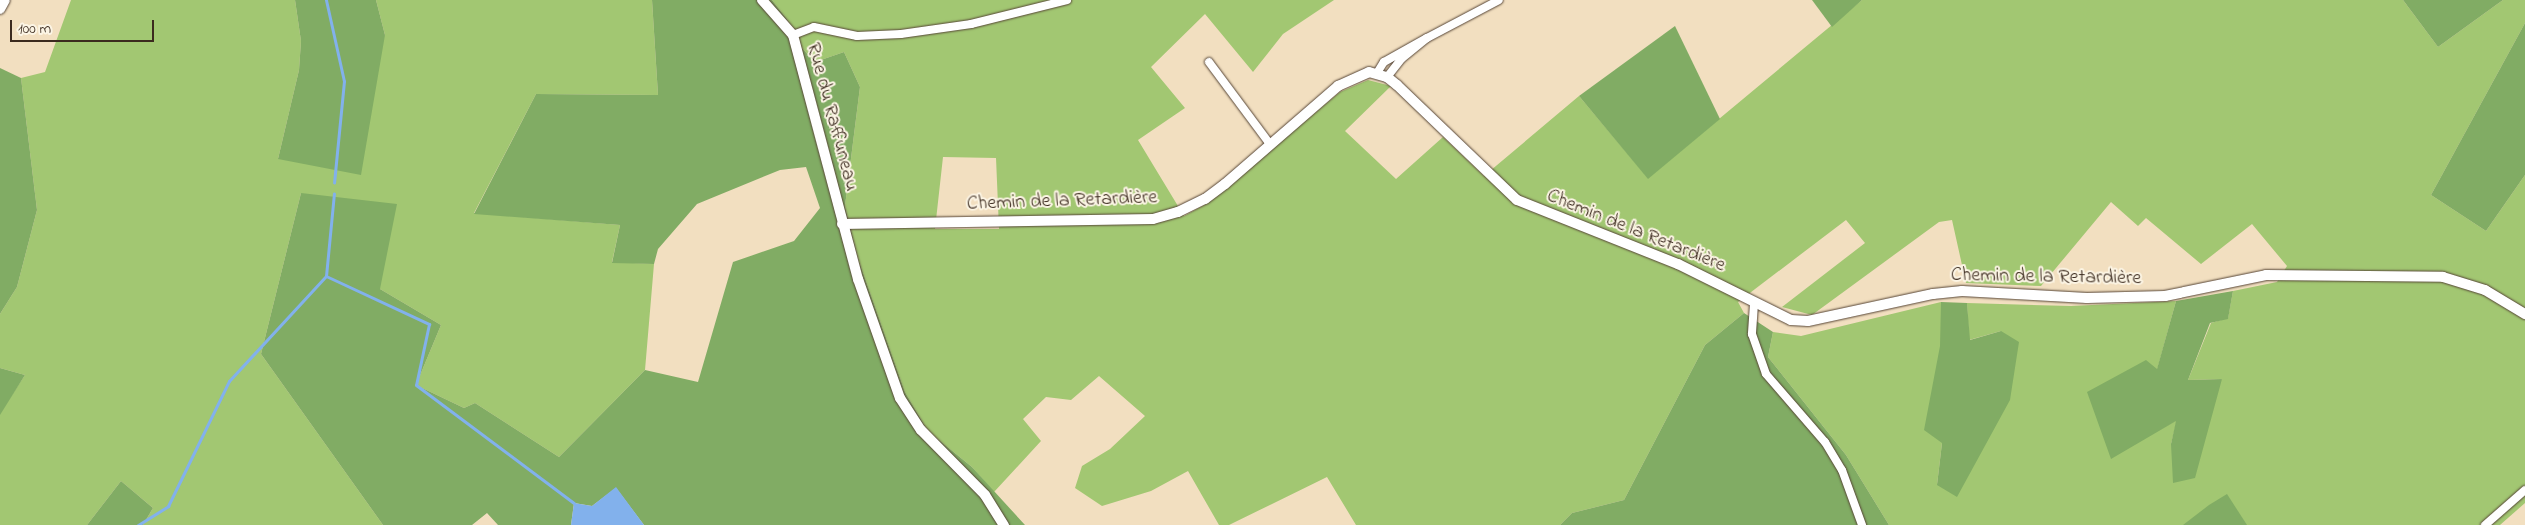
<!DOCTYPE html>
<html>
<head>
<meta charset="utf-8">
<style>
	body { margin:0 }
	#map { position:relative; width:2525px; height:525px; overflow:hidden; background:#f2dfc0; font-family:"Indie Flower",sans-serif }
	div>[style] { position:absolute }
	.green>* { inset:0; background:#a2c772 }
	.forest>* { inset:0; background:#81ac64 }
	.water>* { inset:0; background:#82b1ec }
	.stream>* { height:3px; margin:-1.5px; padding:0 1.5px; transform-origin:1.5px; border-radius:1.5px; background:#82b1ec }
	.roads { filter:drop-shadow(0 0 1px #564536) drop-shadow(0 0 1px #564536) }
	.minor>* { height:8px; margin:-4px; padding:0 4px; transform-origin:4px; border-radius:4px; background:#fff }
	.tertiary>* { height:10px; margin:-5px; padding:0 5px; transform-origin:5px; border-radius:5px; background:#fff }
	span { translate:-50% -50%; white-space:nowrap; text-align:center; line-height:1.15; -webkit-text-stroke:4px #fcf5e5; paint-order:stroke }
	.street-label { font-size:20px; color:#3b2a1e }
	.scale { position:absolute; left:10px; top:20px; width:144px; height:22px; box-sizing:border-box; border:2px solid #3b2a1e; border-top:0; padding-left:6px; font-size:15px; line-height:18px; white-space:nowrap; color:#3b2a1e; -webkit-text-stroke:4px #fcf5e5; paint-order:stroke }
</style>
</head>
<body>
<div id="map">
	<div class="green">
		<div style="clip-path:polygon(71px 0,295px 0,301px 41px,299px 70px,278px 159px,385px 35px,376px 0,652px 0,658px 95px,536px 94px,474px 213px,620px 225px,612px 262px,654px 264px,645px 370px,559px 457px,475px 403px,464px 408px,416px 385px,441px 325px,380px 289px,301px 193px,261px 354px,383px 525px,143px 525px,153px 508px,121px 481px,87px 525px,0 525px,0 413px,25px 375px,0 368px,0 314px,17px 287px,37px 210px,21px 78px,45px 72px)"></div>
		<div style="clip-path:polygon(evenodd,772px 0,1334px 0,1283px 34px,1253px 72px,1205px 14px,1151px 67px,1185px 108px,1138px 140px,1184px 216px,1206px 204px,1340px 92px,1368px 80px,1391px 86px,1345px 131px,1396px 179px,1443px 137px,1484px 176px,1579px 96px,1648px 178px,1862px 0,2403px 0,2438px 47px,2503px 0,2525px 0,2525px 23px,2431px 195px,2486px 231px,2525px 175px,2525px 503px,2500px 525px,1889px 525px,1846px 455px,1768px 357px,1773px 332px,1801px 336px,1941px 302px,1942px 443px,1937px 485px,2001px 331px,1969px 340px,1967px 303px,2071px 306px,2176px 301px,2157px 370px,2150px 435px,2177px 420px,2171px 444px,2222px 379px,2188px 380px,2211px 323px,2228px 318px,2233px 291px,2277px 282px,2287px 266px,2252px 224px,2201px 264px,2146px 218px,2138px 226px,2111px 202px,2041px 286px,1966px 283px,1952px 220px,1939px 222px,1812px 315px,1782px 307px,1865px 243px,1846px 220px,1738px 302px,1744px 313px,1705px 345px,1624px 500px,1572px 513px,1560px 525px,1356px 525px,1327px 477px,1229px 525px,1219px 525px,1188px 471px,1151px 491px,1102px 506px,1075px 488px,1082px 466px,1110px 449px,1145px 416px,1099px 376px,1071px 400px,1046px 397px,1023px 419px,1041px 441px,994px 492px,972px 467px,928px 431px,905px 392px,859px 261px,845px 206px,860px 87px,844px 52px,815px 62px,799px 45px,787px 19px,772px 0,943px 157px,996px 158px,999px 229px,935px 229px,943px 157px)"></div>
	</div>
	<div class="forest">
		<div style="clip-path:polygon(295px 0,376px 0,385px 35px,361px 175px,278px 159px,299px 70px,301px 41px)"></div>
		<div style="clip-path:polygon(652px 0,772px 0,787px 19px,799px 45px,815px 62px,844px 52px,860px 87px,845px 206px,859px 261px,905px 392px,928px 431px,972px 467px,1025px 525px,644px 525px,616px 488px,592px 506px,574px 503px,571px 525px,498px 525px,487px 513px,472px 525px,383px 525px,261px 354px,301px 193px,397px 204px,380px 289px,441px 325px,416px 385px,464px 408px,475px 403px,559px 457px,645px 370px,698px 382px,733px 262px,794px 241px,820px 208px,806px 167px,780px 170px,697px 204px,658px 249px,654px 264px,612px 263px,620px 225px,474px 214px,536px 94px,658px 95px)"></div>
		<div style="clip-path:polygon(1812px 0,1862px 0,1832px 27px)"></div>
		<div style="clip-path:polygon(2403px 0,2503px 0,2438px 47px)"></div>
		<div style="clip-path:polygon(2525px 23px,2525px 175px,2486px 231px,2431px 195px)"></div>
		<div style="clip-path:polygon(1675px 26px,1720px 119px,1648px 179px,1579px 96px)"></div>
		<div style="clip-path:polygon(0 68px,21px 78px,37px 210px,17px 287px,0 314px)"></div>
		<div style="clip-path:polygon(2233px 291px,2228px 319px,2210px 323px,2188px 380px,2222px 379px,2195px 478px,2173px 483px,2171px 444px,2176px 421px,2111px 459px,2087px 392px,2146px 360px,2157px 369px,2176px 301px)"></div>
		<div style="clip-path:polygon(1941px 302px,1967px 303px,1970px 340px,2001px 331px,2019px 342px,2010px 400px,1957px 497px,1937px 485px,1942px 443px,1924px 430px,1940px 346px)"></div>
		<div style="clip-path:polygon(1744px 313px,1773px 332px,1768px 357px,1846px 455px,1889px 525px,1560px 525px,1572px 513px,1624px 500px,1705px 345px)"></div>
		<div style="clip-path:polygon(0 368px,25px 375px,0 415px)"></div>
		<div style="clip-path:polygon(121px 481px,153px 508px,143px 525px,87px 525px)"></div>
		<div style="clip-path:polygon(2227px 494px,2247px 525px,2183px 525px,2209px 505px)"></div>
	</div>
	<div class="water">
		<div style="clip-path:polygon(616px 487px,644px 525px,571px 525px,574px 503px,592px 506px)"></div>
	</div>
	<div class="stream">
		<div style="left:326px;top:0;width:83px;rotate:77.5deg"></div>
		<div style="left:344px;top:81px;width:102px;rotate:95.6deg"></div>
		<div style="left:326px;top:276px;width:114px;rotate:25deg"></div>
		<div style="left:429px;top:324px;width:62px;rotate:102deg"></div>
		<div style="left:416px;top:385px;width:197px;rotate:36.8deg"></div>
		<div style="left:138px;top:525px;width:36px;rotate:-32deg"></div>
		<div style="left:168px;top:506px;width:139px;rotate:-64deg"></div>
		<div style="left:229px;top:381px;width:143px;rotate:-47.3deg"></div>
		<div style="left:326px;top:276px;width:83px;rotate:-84.5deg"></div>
	</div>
	<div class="roads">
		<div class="minor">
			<div style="left:793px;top:35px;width:22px;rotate:-21deg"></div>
			<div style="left:814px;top:27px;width:44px;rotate:11.8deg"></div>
			<div style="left:857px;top:36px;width:44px;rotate:-2.6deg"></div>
			<div style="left:901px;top:34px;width:71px;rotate:-8.1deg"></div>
			<div style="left:971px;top:24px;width:99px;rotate:-14deg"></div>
			<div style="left:1427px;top:38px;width:81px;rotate:-27.8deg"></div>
			<div style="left:1209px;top:62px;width:102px;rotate:53.4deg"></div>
			<div style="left:1377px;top:73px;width:13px;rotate:-58deg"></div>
			<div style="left:1384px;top:62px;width:49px;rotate:-29.2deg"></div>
			<div style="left:1427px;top:38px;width:32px;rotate:141deg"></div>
			<div style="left:1402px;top:58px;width:24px;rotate:128deg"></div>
			<div style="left:1754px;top:304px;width:30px;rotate:94deg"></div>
			<div style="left:1752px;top:334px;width:42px;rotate:70.7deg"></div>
			<div style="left:1766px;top:374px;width:90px;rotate:49.1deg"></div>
			<div style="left:1825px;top:442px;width:33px;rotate:59deg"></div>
			<div style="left:1842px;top:470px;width:59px;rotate:70deg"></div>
			<div style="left:2485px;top:525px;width:53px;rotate:-41.2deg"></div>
		</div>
		<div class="tertiary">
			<div style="left:762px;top:0;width:47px;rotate:48.5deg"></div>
			<div style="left:793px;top:35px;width:253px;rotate:75.1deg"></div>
			<div style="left:858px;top:279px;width:126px;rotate:70.6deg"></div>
			<div style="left:900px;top:398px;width:38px;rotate:57deg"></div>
			<div style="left:921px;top:430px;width:91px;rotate:45.4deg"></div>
			<div style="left:985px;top:495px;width:36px;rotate:58deg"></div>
			<div style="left:0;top:9px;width:10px;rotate:-61deg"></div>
			<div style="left:842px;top:224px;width:311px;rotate:-0.9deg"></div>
			<div style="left:1153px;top:219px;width:26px;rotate:-16deg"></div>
			<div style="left:1178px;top:212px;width:30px;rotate:-26deg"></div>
			<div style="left:1205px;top:199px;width:25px;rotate:-37deg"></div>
			<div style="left:1225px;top:184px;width:150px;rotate:-40.9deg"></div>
			<div style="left:1338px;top:86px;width:34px;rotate:-24deg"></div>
			<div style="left:1369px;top:72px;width:19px;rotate:16deg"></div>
			<div style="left:1387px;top:77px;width:13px;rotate:39deg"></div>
			<div style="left:1397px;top:85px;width:166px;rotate:43.8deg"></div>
			<div style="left:1517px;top:200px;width:173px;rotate:21.7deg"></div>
			<div style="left:1678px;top:264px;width:126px;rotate:26.4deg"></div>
			<div style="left:1791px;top:320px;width:17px;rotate:3deg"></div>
			<div style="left:1808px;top:321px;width:128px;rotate:-12.2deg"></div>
			<div style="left:1933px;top:294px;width:29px;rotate:-6deg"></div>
			<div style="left:1962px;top:291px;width:125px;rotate:3.2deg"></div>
			<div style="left:2087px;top:298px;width:78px;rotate:-1.5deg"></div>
			<div style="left:2165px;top:296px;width:103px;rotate:-11.7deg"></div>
			<div style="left:2266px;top:275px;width:177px;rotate:0.6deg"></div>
			<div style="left:2443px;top:277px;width:44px;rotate:17.2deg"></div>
			<div style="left:2485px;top:290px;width:47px;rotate:31deg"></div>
		</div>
	</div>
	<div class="street-label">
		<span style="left:832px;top:117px;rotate:75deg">Rue du Raffuneau</span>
		<span style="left:1062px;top:201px;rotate:-2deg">Chemin de la Retardière</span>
		<span style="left:1636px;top:231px;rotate:22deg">Chemin de la Retardière</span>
		<span style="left:2046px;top:277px;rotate:1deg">Chemin de la Retardière</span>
	</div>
	<div class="scale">100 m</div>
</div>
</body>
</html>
